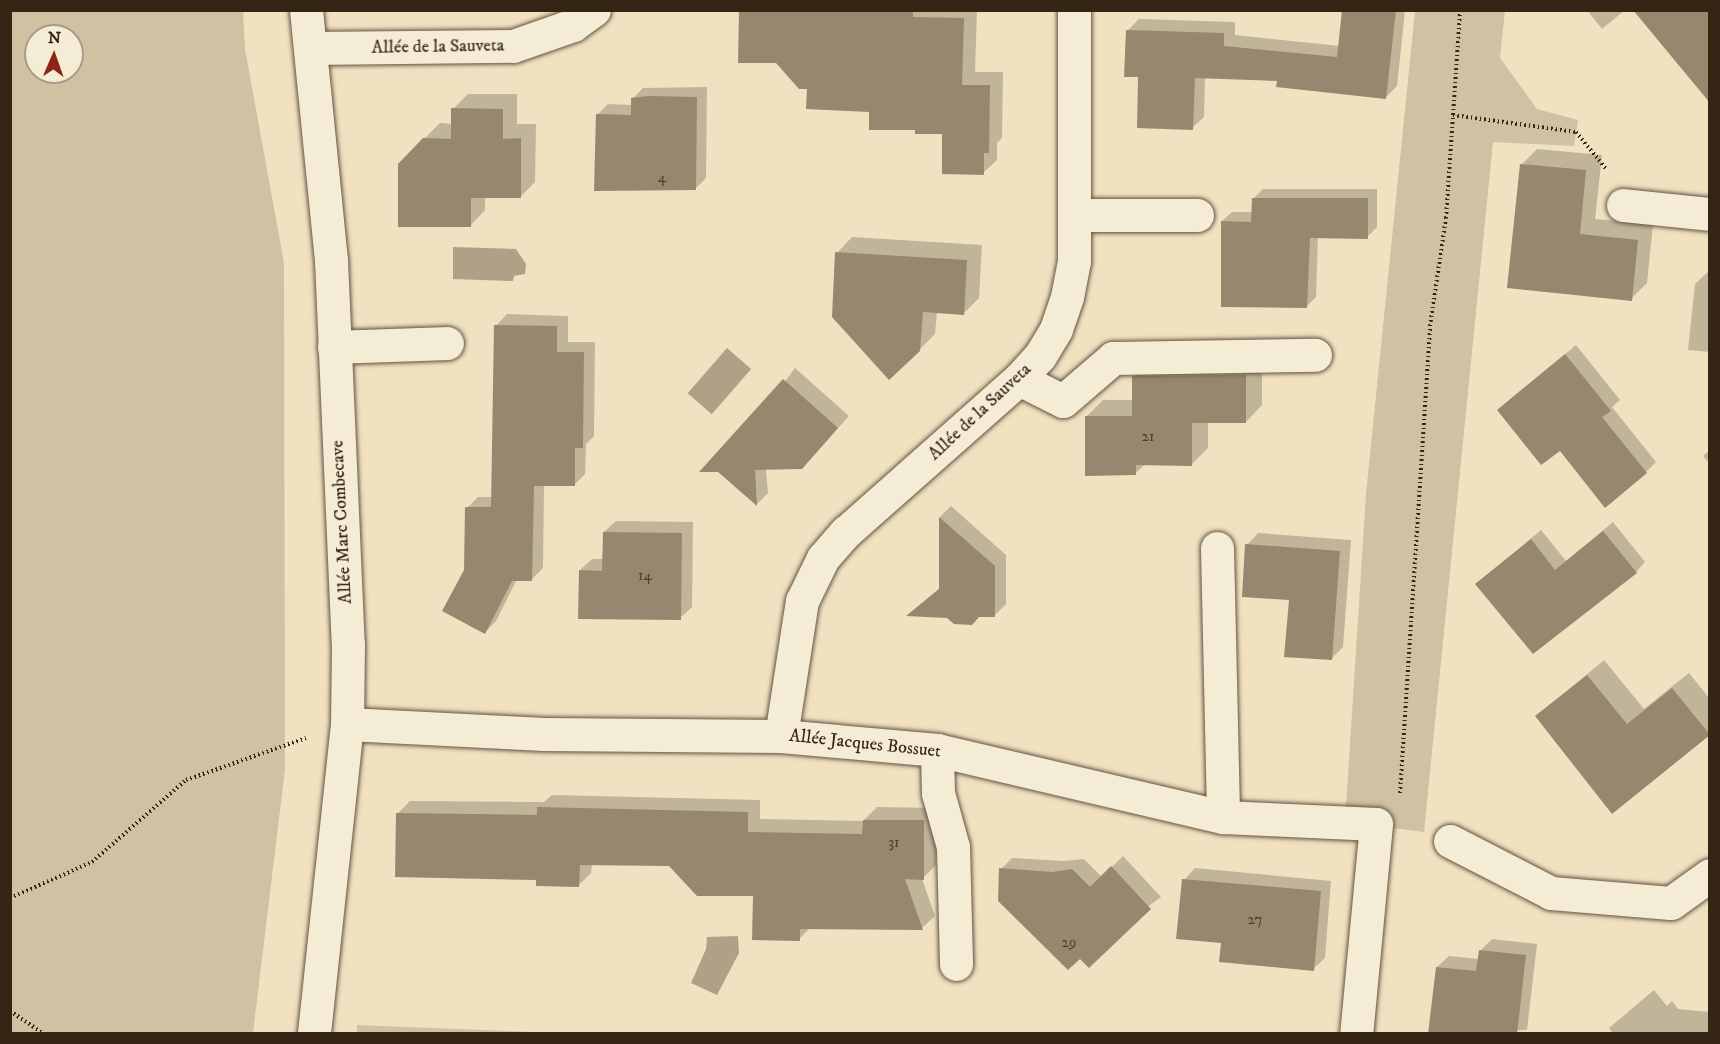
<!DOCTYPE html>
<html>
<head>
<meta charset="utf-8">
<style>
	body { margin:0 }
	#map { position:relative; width:1720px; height:1044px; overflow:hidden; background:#f0e1c0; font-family:"IM FELL DW Pica",serif }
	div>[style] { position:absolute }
	.green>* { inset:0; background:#d0c1a3 }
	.water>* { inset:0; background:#b0a186; transform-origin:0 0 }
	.shadow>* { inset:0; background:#0003 }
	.building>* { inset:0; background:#96876e }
	.path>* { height:4px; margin-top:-2px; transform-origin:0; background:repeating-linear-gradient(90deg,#352515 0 1.5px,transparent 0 4.5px) }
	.roads { filter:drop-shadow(0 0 2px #645440) drop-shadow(0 0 2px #645440) }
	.minor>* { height:33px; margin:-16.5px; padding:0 16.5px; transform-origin:16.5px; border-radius:16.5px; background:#f5ecd6 }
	span { translate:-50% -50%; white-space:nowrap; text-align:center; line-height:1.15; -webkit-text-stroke:4.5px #f5ecd6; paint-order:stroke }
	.number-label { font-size:15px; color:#4d3e2b }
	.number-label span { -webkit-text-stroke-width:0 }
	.street-label { font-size:18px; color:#352515 }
	.frame { position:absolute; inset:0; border:12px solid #352515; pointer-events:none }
	.north { position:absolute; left:24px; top:24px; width:60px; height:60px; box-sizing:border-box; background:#f5ecd6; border:2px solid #a89c89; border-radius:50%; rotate:2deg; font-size:16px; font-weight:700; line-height:24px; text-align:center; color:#352515 }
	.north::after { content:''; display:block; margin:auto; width:21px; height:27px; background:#8f2418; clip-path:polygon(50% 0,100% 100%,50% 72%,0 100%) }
</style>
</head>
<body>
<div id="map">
	<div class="green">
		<div style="clip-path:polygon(evenodd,10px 11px,243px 11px,245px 49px,284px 263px,285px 769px,253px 1033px,11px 1033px,10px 11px,36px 36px,72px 36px,72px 72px,36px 72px,36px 36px)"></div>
		<div style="clip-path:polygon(1415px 11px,1505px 11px,1500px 58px,1537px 109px,1578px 120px,1574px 146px,1493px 142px,1424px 832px,1345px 822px,1366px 494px)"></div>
		<div style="clip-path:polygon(357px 1025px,562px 1033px,357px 1033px)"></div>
	</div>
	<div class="water">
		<div style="clip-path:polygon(453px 247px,516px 249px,526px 264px,525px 274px,514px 276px,513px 281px,453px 279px)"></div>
		<div style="left:727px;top:348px;width:32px;height:60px;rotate:41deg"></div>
		<div style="clip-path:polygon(738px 936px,739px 953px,717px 995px,691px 983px,706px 949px,707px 937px)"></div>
	</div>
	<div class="shadow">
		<div style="clip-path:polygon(741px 10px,977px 10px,975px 72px,1003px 72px,1002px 138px,997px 143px,997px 160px,983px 173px,944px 133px,916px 128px,808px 88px)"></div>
		<div style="clip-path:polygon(1343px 10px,1405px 10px,1397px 86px,1386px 97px,1278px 79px,1205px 77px,1204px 117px,1192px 128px,1139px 75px,1128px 30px,1139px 19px,1235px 22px,1235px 35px,1340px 46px)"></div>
		<div style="clip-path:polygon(1587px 10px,1625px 10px,1602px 29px)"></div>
		<div style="clip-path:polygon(707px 87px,706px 178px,695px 189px,597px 115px,608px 104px,632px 105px,632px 99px,643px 88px)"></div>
		<div style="clip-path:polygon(468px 94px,517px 94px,517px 124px,536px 124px,535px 182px,520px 197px,485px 197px,485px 210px,470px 226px,399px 164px,440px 123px,453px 124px,453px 109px)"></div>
		<div style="clip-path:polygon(1537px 149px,1602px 155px,1595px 219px,1653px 224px,1647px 283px,1631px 299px,1521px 165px)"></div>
		<div style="clip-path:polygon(1263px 189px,1377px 189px,1377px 227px,1367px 237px,1318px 236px,1316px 297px,1307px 306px,1222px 221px,1232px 212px,1253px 212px,1253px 199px)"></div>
		<div style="clip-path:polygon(852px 237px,982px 245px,979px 298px,963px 314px,937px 312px,935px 334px,919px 350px,837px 253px)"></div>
		<div style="clip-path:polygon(1710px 270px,1710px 352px,1688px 350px,1695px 284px)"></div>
		<div style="clip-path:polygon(507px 314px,568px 316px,568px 342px,595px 342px,594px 436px,586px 444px,585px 474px,574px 485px,544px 485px,543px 568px,532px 579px,517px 579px,496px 621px,485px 632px,466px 571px,467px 508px,478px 497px,493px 497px,496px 326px)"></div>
		<div style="clip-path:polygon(1576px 345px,1620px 400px,1612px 407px,1656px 462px,1646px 472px,1560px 449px,1499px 410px)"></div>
		<div style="clip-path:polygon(1262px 359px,1262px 405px,1246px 422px,1208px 422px,1208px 448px,1192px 464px,1145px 464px,1135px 474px,1086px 417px,1103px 400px,1133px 400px,1133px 377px,1150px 360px)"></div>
		<div style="clip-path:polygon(795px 368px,849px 416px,813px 456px,766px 469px,768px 493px,757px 504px,719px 470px)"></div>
		<div style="clip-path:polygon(1710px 450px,1710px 464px,1703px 456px)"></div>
		<div style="clip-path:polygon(951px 506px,1006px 555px,1006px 604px,994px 616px,948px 616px,920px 605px,940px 588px,940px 517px)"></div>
		<div style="clip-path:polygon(616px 521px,693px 522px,692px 607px,680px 618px,580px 570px,592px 559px,604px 559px,604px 532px)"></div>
		<div style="clip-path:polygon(1613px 522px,1645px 562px,1636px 572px,1477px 584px,1541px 530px,1566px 561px)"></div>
		<div style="clip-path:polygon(1258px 533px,1351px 540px,1343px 647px,1332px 658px,1247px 545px)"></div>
		<div style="clip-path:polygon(1604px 660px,1644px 709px,1689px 673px,1710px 699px,1710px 735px,1537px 716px)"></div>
		<div style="clip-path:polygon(552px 795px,760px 800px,760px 819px,863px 821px,877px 807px,937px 808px,936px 865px,922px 879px,935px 916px,922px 928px,811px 927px,799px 939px,754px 894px,670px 865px,592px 864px,591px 873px,578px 886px,538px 878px,397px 814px,410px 801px,544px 802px)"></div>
		<div style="clip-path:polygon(1123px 856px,1161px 897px,1080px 956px,1001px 869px,1012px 858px,1064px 861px,1084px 859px,1102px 877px)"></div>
		<div style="clip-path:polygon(1195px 868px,1331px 881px,1325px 958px,1313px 969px,1223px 942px,1184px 880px)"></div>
		<div style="clip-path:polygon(1492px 939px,1537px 944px,1527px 1030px,1439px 1034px,1437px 967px,1449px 956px,1479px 959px,1480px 951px)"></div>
		<div style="clip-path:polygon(1654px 990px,1667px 1006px,1672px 1001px,1678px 1009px,1710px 1012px,1710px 1034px,1613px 1034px,1609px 1028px)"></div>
	</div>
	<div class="building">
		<div style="clip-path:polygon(739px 10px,913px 10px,913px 17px,964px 18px,962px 85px,990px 85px,989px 153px,984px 153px,984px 175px,942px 174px,942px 134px,915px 134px,915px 130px,869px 130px,869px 112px,806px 109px,807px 89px,799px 89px,776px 63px,738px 63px)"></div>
		<div style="clip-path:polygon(1342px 10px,1396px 10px,1386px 99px,1276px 87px,1277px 81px,1195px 78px,1193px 130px,1137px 128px,1138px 77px,1124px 77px,1126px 30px,1224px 33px,1224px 46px,1337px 57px)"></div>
		<div style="clip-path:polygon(1633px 10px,1710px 10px,1710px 103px)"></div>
		<div style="clip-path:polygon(648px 96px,697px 97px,696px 190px,594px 191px,596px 114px,631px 115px,631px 98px)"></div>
		<div style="clip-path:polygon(451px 108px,503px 109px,503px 139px,521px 138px,521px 198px,471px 198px,471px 227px,398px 227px,398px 164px,423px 138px,451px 139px)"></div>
		<div style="clip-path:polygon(1520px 164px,1586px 170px,1580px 234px,1638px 240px,1632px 301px,1507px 288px)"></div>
		<div style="clip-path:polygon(1252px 198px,1368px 198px,1368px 239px,1310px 238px,1307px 308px,1221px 307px,1221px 221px,1251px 222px)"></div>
		<div style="clip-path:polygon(835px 252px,967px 260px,964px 315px,923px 312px,920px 351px,889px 380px,832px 317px)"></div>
		<div style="clip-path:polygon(494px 325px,557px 326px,557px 352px,584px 352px,583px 448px,575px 448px,575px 486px,534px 486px,532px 581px,512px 581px,485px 634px,442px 611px,464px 570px,465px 507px,491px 507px)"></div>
		<div style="clip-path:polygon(1565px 354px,1611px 411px,1602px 417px,1647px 473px,1605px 508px,1560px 451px,1541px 465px,1497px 410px)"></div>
		<div style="clip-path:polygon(1246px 375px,1246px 423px,1192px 423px,1192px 466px,1136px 465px,1136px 475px,1085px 476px,1085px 416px,1132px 416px,1132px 376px)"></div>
		<div style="clip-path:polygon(783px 379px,838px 428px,802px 469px,755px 470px,757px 506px,718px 472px,699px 472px)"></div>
		<div style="clip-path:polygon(939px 517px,995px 566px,995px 617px,979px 617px,972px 625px,954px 624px,947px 618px,906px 616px,939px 589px)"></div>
		<div style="clip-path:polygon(1603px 531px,1637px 573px,1533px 654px,1475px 584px,1531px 539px,1555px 570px)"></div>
		<div style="clip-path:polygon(603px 532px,682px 533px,681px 620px,578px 619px,579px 570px,602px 571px)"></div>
		<div style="clip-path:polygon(1245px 544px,1340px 551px,1332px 660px,1284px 657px,1289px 600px,1242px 597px)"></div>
		<div style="clip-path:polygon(1587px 675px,1627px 724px,1672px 688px,1710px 735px,1612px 814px,1535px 716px)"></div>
		<div style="clip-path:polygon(537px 807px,748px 812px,748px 832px,862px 834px,863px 820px,924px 820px,924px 880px,905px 879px,923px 930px,800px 929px,800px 941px,752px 940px,753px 896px,697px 896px,669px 866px,580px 865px,579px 887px,536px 886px,536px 880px,395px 877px,396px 813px,537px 815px)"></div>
		<div style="clip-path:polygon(1111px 866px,1151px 909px,1089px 968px,1080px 959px,1068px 970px,998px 901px,999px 868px,1052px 872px,1072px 869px,1090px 887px)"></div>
		<div style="clip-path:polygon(1182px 879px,1321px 891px,1314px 971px,1219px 962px,1221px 943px,1176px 939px)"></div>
		<div style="clip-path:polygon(1479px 950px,1526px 955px,1517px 1034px,1428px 1034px,1436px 967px,1476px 971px)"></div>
	</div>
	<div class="path">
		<div style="left:1453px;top:115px;width:124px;rotate:7.9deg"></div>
		<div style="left:1576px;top:132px;width:49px;rotate:50.8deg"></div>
		<div style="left:1400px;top:793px;width:468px;rotate:-86.3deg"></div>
		<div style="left:1430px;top:326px;width:109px;rotate:-81.6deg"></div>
		<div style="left:1446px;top:218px;width:208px;rotate:-86.1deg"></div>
		<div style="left:10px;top:898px;width:90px;rotate:-23.7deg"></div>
		<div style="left:92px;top:862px;width:125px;rotate:-41.1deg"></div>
		<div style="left:186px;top:780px;width:127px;rotate:-19.3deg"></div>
		<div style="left:10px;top:1011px;width:41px;rotate:34.1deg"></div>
	</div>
	<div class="roads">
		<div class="minor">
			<div style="left:306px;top:10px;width:251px;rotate:84.3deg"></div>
			<div style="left:331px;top:260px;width:384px;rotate:87.5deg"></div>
			<div style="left:348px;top:644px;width:80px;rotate:90.7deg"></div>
			<div style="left:347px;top:724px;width:312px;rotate:96.1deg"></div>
			<div style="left:310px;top:48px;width:203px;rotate:-0.6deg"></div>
			<div style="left:513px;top:46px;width:64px;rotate:-19.3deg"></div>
			<div style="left:573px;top:25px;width:26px;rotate:-36deg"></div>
			<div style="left:1623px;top:205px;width:87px;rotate:5.9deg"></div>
			<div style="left:1074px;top:215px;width:123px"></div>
			<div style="left:334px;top:347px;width:113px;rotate:-2deg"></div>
			<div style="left:1019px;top:379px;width:49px;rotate:26.6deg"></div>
			<div style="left:1063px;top:401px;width:66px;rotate:-40.7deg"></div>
			<div style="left:1113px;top:358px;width:202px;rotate:-0.9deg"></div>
			<div style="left:1217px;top:548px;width:269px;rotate:88.7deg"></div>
			<div style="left:347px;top:724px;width:197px;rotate:2.9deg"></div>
			<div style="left:544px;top:734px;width:237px;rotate:0.5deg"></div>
			<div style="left:781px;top:736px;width:157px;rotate:5.1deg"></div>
			<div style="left:937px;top:750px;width:294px;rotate:13.2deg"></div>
			<div style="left:1223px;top:817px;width:153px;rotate:2.6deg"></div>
			<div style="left:1376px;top:824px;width:211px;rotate:95.4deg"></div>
			<div style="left:781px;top:736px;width:137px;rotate:-81.2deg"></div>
			<div style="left:802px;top:601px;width:48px;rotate:-64deg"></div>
			<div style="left:823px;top:558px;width:35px;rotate:-49deg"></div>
			<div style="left:846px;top:532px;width:231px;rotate:-41.5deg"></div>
			<div style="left:1019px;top:379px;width:31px;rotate:-48deg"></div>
			<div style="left:1040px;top:356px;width:31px;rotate:-59deg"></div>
			<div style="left:1056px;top:329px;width:34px;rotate:-71deg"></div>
			<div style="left:1067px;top:297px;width:37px;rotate:-79deg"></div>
			<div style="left:1074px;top:261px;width:251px;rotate:-90deg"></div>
			<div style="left:937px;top:750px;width:43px;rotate:88.7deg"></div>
			<div style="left:938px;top:793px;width:56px;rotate:74.5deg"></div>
			<div style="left:953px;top:847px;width:117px;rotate:88.5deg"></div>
			<div style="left:1450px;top:841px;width:114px;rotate:27.2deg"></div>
			<div style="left:1551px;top:893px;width:120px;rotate:4.8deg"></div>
			<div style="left:1671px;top:903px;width:48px;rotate:-35.7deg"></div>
		</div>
	</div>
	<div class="number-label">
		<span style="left:662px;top:178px">4</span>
		<span style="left:1148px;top:437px">21</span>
		<span style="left:645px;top:576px">14</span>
		<span style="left:894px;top:843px">31</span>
		<span style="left:1255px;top:920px">27</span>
		<span style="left:1069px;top:943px">29</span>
	</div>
	<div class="street-label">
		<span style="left:438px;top:47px;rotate:-1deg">Allée de la Sauveta</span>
		<span style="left:980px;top:412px;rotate:-43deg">Allée de la Sauveta</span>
		<span style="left:342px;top:522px;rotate:-93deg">Allée Marc Combecave</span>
		<span style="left:865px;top:744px;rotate:6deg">Allée Jacques Bossuet</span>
	</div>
	<div class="frame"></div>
	<div class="north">N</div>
</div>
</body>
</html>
